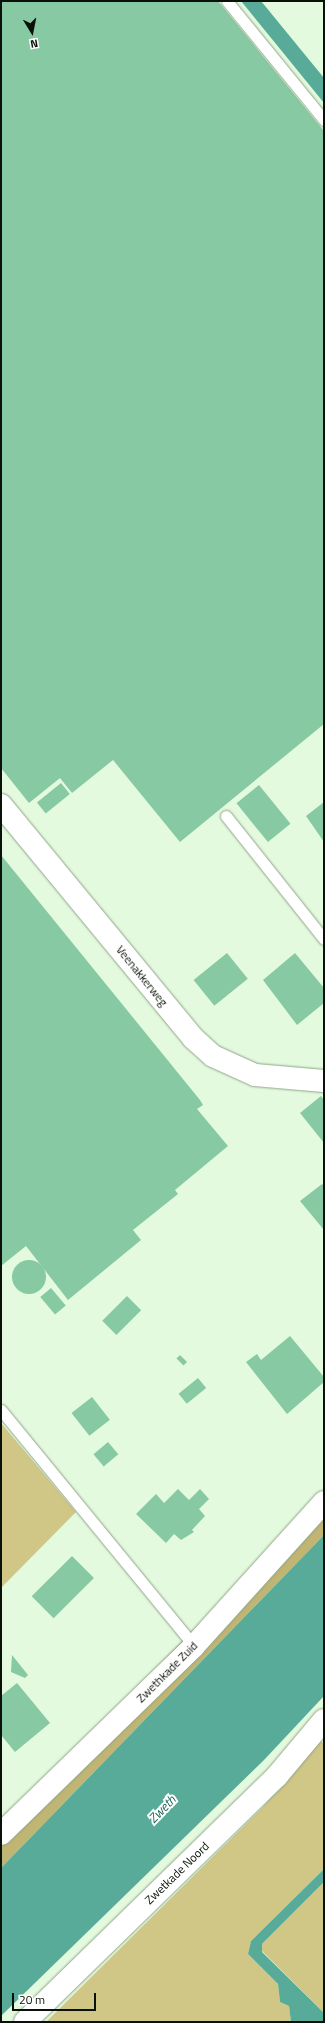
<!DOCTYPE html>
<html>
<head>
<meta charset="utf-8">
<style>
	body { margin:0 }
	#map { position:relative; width:325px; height:2023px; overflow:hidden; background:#e4fade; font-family:"Titillium Web",sans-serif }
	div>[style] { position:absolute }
	.green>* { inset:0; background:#d0c686 }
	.forest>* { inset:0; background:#c0b573 }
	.water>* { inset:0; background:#57ab98 }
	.building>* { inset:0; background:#87c9a2; transform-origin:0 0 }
	.round { border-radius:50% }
	.roads { filter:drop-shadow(0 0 1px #90a48a) drop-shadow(0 0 1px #90a48a) }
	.service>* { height:11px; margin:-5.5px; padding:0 5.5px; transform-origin:5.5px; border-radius:5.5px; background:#fff }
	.minor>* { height:22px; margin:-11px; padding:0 11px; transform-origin:11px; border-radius:11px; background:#fff }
	.tertiary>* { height:22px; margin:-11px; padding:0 11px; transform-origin:11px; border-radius:11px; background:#fff }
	span { translate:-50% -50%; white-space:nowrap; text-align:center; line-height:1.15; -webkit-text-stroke:4px #fff; paint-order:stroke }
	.street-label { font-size:12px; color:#0a1108 }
	.water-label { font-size:13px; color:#1f6355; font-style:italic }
	.frame { position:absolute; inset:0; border:2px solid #0a1108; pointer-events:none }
	.north { position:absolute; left:12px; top:12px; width:40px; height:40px; -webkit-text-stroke:3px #fff; paint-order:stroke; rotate:170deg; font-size:11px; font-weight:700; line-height:16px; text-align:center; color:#0a1108 }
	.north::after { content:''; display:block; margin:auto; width:14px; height:18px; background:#0a1108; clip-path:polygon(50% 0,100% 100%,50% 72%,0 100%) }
	.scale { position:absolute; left:12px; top:1993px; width:84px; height:18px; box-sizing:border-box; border:2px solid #0a1108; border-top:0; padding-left:5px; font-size:12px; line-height:14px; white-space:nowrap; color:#0a1108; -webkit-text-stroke:3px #fff; paint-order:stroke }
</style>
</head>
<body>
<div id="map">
	<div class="green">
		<div style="clip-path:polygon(1px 1423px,76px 1512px,1px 1588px)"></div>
		<div style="clip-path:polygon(320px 1740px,324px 1744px,324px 1869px,251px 1941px,248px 1954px,278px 1984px,280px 2002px,289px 2006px,291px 2022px,46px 2022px,262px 1808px)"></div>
		<div style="clip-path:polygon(324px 1882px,324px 2013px,262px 1951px,262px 1944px)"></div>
	</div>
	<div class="forest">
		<div style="clip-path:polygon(324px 1497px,324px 1535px,1px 1868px,1px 1825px)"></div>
	</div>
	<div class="water">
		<div style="clip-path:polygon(241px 1px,261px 1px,324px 78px,324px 103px)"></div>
		<div style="clip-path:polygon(324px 1535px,324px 1696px,264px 1760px,1px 2016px,1px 1868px)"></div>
		<div style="clip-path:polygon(324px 1869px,324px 1882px,262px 1944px,262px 1952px,324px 2013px,324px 2022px,291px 2022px,289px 2006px,280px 2002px,278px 1984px,248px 1954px,251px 1941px)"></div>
	</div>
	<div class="building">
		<div style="clip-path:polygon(1px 1px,218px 1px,324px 131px,324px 724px,180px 842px,113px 760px,72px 793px,60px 778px,29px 803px,1px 768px)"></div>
		<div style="left:61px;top:783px;width:14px;height:31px;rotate:51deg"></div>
		<div style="left:259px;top:785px;width:50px;height:29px;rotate:51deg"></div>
		<div style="clip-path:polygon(324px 802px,324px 842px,306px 816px)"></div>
		<div style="clip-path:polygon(1px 855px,200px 1100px,203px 1105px,197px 1109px,228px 1146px,175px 1190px,178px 1194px,133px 1230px,141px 1240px,68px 1300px,26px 1246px,1px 1266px)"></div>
		<div style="left:227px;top:953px;width:33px;height:43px;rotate:51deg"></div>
		<div style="clip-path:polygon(295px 953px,324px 988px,324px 1003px,297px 1025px,263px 980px)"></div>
		<div style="clip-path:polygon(321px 1096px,324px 1100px,324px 1143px,300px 1113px)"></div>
		<div style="clip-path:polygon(322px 1184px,324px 1186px,324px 1230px,300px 1201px)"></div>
		<div class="round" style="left:12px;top:1260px;width:34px;height:34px"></div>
		<div style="left:51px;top:1288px;width:23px;height:14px;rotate:50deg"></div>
		<div style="left:127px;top:1296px;width:20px;height:35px;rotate:45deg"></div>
		<div style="clip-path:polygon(290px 1336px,324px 1377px,324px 1382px,287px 1414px,246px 1362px,257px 1354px,261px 1360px)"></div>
		<div style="left:180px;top:1355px;width:10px;height:5px;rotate:45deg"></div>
		<div style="left:198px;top:1378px;width:13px;height:25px;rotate:51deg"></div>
		<div style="left:92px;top:1397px;width:29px;height:26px;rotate:52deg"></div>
		<div style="left:108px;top:1442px;width:16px;height:19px;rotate:50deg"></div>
		<div style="clip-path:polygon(178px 1489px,189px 1500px,200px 1489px,209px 1499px,199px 1509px,205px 1516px,192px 1530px,194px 1532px,181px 1540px,174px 1534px,166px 1543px,136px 1514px,156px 1494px,164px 1503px)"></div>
		<div style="left:72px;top:1556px;width:31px;height:57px;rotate:45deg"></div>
		<div style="clip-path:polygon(12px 1655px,28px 1675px,25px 1678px,11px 1672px)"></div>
		<div style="clip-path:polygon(17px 1683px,50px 1723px,15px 1752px,1px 1735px,1px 1696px)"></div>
	</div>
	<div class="roads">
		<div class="service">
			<div style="left:227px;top:1px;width:154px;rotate:50.8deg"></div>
			<div style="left:226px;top:816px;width:157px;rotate:51.5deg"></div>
			<div style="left:1px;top:1410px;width:305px;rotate:50.7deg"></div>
		</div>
		<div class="minor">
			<div style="left:1px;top:1834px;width:269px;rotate:-44.2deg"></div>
			<div style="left:194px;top:1646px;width:194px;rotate:-47.9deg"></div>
			<div style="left:25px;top:2022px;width:352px;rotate:-44.3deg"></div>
			<div style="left:277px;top:1776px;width:73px;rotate:-50deg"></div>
		</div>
		<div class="tertiary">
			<div style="left:1px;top:805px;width:302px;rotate:50.5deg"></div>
			<div style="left:193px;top:1038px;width:27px;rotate:42deg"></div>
			<div style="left:213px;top:1056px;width:46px;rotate:24.3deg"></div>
			<div style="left:255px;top:1075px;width:69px;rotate:5deg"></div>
		</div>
	</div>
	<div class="street-label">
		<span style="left:142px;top:976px;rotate:51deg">Veenakkerweg</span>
		<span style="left:167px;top:1672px;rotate:-45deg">Zwethkade Zuid</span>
		<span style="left:177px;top:1873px;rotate:-44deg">Zwetkade Noord</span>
	</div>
	<div class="water-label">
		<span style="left:162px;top:1809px;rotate:-46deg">Zweth</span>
	</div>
	<div class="frame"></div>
	<div class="north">N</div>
	<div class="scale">20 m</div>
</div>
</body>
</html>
